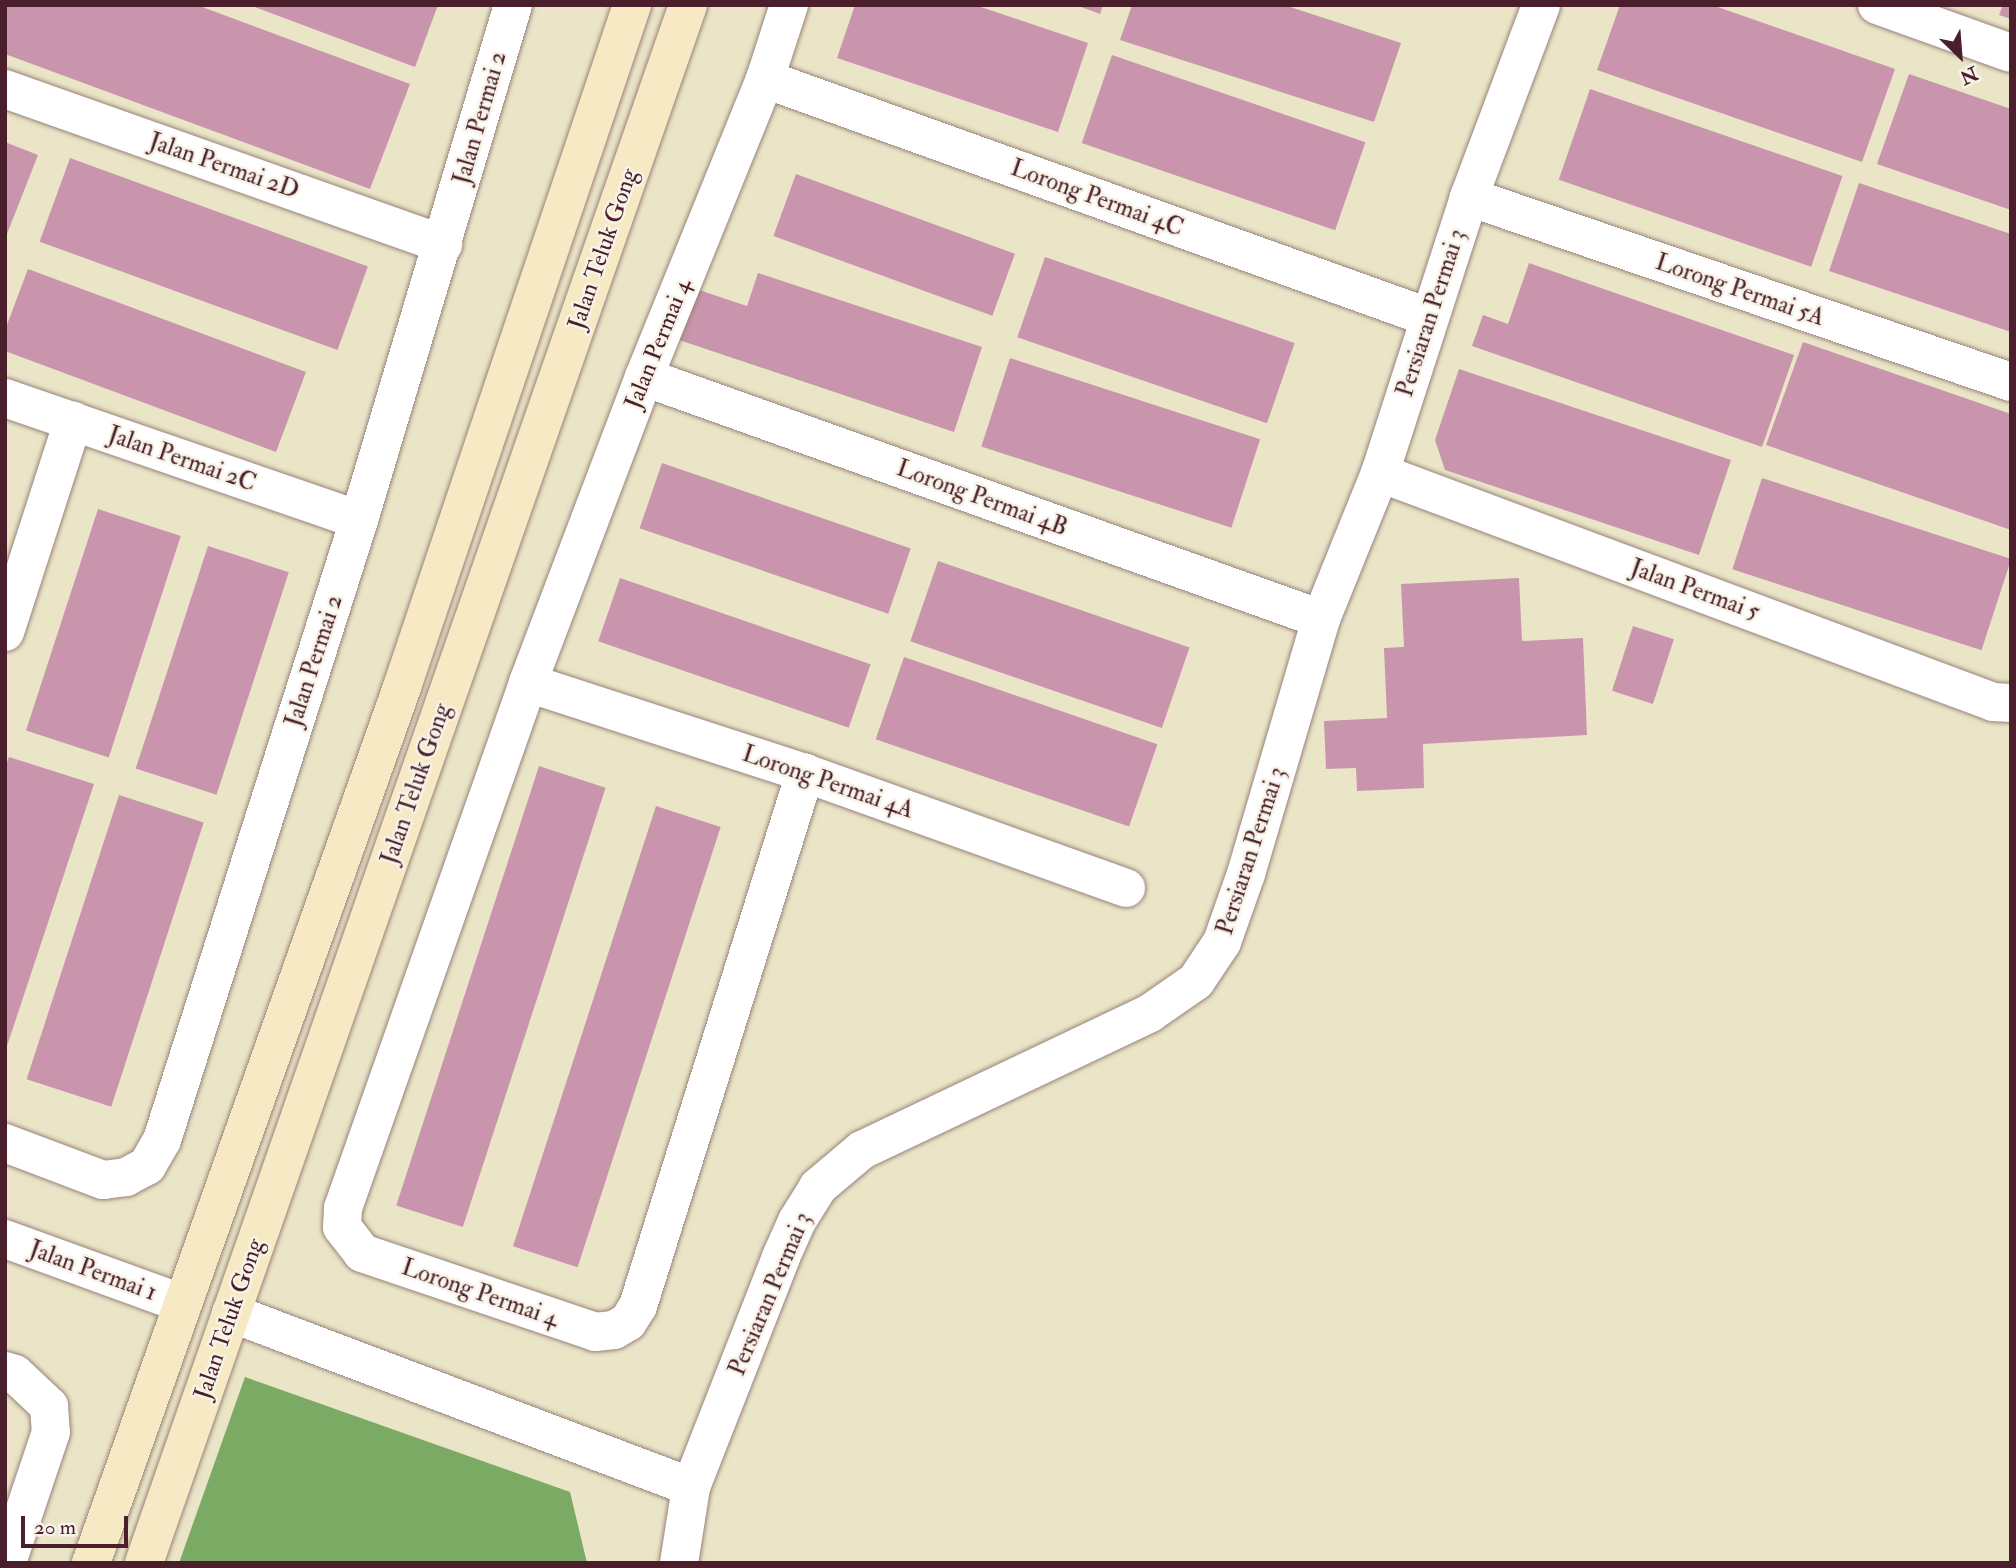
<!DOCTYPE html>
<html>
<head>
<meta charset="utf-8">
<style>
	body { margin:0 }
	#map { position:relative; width:2016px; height:1568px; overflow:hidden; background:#ebe5c8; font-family:"IM FELL Double Pica",serif }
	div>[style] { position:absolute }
	.forest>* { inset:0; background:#7baa64 }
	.building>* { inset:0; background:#c895ad; transform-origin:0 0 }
	.roads { filter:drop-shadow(0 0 2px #9a827a) drop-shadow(0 0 2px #9a827a) }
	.street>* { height:38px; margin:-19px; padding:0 19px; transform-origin:19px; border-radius:19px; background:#fff }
	.secondary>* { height:38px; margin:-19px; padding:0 19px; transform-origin:19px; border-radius:19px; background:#f6e9c3 }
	span { translate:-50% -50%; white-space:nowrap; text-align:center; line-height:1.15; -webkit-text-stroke:5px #f7f3e8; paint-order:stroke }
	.street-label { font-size:24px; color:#4a1f2b }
	.frame { position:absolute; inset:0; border:7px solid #4a1f2b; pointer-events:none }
	.north { position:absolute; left:1925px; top:21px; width:70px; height:70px; -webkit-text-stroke:5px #f7f3e8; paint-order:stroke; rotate:155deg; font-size:19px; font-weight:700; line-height:28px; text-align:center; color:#4a1f2b }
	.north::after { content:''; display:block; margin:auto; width:24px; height:32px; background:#4a1f2b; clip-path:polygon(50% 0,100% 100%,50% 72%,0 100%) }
	.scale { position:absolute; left:21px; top:1516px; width:107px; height:32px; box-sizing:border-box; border:4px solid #4a1f2b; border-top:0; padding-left:9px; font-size:21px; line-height:24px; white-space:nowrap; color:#4a1f2b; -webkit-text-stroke:5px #f7f3e8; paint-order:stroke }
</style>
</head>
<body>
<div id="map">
	<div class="forest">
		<div style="clip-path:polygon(245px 1377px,570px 1492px,587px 1563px,179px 1563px)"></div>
	</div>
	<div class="building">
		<div style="clip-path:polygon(5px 5px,197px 5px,410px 84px,370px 189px,5px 54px)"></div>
		<div style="clip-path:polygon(249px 5px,438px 5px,415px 67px)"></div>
		<div style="clip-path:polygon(855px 5px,975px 5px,1088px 43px,1058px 132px,837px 58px)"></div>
		<div style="clip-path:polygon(1076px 5px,1103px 5px,1100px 14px)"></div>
		<div style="clip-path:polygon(1132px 5px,1284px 5px,1401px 43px,1374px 122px,1120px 40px)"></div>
		<div style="clip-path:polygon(1620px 5px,1712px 5px,1895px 69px,1862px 162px,1597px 70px)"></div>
		<div style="clip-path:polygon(2003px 5px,2011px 5px,2011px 19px,1999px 15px)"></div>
		<div style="left:1112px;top:55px;width:268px;height:93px;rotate:19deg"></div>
		<div style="clip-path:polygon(1909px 74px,2011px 109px,2011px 210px,1877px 164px)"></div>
		<div style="left:1590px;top:89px;width:267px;height:96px;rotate:19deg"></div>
		<div style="clip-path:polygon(5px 142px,38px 155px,5px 239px)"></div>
		<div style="left:70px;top:158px;width:317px;height:89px;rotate:20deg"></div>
		<div style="left:796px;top:174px;width:233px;height:66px;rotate:20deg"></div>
		<div style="clip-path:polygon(1859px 183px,2011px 234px,2011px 332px,1829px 271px)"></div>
		<div style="left:1045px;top:257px;width:264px;height:85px;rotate:19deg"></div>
		<div style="clip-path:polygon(1529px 263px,1794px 355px,1762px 447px,1472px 346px,1483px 315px,1508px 324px)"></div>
		<div style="clip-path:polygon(28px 269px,306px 372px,276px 452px,5px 351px,5px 330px)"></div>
		<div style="clip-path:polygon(758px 273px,982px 347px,954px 432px,679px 340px,696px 289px,747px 306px)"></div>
		<div style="clip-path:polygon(1803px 342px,2011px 414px,2011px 530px,1766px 445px)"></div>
		<div style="left:1010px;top:358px;width:263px;height:93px;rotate:18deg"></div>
		<div style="clip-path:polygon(1459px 369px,1731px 460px,1699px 555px,1445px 470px,1435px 440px)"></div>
		<div style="left:662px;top:463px;width:263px;height:69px;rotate:19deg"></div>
		<div style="left:1762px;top:478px;width:262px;height:96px;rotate:18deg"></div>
		<div style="left:98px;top:509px;width:87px;height:233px;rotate:18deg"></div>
		<div style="left:208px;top:546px;width:85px;height:234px;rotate:18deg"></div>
		<div style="left:938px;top:561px;width:266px;height:85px;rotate:19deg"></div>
		<div style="left:620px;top:578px;width:265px;height:67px;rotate:19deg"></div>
		<div style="clip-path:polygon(1519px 578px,1522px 641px,1583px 638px,1587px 735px,1423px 744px,1424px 788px,1357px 791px,1356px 768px,1326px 769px,1324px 721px,1387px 718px,1384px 648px,1404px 647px,1401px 584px)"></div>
		<div style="left:1633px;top:626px;width:43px;height:68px;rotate:18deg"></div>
		<div style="left:904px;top:657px;width:268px;height:87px;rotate:19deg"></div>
		<div style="clip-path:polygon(9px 757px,94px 784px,6px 1049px,5px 767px)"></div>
		<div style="left:539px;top:766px;width:70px;height:462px;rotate:18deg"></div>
		<div style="left:119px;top:795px;width:89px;height:299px;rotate:18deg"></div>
		<div style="left:656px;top:806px;width:68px;height:463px;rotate:18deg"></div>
	</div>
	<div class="roads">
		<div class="street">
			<div style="left:789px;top:5px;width:78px;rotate:108deg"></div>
			<div style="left:765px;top:79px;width:322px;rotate:112.1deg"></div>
			<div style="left:644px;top:377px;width:327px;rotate:110.8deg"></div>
			<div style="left:528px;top:683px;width:557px;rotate:109.41deg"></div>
			<div style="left:343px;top:1208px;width:19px;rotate:93deg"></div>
			<div style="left:342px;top:1227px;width:33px;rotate:52deg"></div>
			<div style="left:362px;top:1253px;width:246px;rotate:18.7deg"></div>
			<div style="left:595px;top:1332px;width:19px;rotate:-6deg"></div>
			<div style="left:614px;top:1330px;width:16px;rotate:-30deg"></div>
			<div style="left:628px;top:1322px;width:19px;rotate:-58deg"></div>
			<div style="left:638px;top:1306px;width:559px;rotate:-72.6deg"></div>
			<div style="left:1877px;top:5px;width:142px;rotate:19.7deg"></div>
			<div style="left:765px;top:79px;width:704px;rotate:19.75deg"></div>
			<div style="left:5px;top:89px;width:465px;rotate:19.5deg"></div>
			<div style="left:1469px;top:197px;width:573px;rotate:18.85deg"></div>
			<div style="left:644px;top:377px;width:719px;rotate:19.67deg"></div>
			<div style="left:5px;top:398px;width:374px;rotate:19deg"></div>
			<div style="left:1380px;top:473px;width:654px;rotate:20.48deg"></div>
			<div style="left:1993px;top:702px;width:18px;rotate:3deg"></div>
			<div style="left:5px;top:632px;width:222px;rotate:-72.1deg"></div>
			<div style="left:528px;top:683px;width:291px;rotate:18deg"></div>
			<div style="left:805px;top:773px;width:341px;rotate:19.7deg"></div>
			<div style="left:5px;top:1143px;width:105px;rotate:20.7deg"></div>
			<div style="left:103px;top:1180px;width:23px;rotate:-7deg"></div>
			<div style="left:126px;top:1177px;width:24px;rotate:-28deg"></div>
			<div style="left:147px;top:1166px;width:30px;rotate:-60deg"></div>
			<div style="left:162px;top:1140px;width:651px;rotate:-72.37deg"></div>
			<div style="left:359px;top:520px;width:538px;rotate:-73.35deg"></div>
			<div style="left:5px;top:1239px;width:187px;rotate:20deg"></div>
			<div style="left:231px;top:1313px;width:492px;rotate:20.7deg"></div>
			<div style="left:5px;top:1371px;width:10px;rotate:17deg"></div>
			<div style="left:15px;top:1374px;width:47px;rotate:43.3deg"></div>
			<div style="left:49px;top:1406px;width:26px;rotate:86deg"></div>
			<div style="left:51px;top:1432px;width:138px;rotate:108.6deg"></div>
			<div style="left:679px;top:1563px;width:77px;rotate:-81deg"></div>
			<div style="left:691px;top:1487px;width:247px;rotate:-68.6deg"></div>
			<div style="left:781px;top:1257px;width:39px;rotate:-66deg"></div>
			<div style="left:797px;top:1221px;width:40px;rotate:-58deg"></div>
			<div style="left:818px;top:1187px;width:57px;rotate:-40.1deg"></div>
			<div style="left:862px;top:1150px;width:319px;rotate:-25.4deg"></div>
			<div style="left:1150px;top:1013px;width:56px;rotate:-34.8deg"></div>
			<div style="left:1196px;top:981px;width:47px;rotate:-56.3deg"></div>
			<div style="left:1222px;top:942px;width:72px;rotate:-70.6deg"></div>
			<div style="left:1246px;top:874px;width:266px;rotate:-73.6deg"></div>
			<div style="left:1321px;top:619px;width:157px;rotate:-68deg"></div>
			<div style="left:1380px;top:473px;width:290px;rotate:-72.1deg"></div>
			<div style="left:1469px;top:197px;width:205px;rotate:-69.4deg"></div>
		</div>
		<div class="secondary">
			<div style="left:91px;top:1563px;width:930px;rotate:-70.45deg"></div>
			<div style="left:402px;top:687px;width:720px;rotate:-71.36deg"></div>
			<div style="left:144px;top:1563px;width:1650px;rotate:-70.75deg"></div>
		</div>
	</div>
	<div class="street-label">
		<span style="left:480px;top:118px;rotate:-74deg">Jalan Permai 2</span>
		<span style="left:224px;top:166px;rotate:19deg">Jalan Permai 2D</span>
		<span style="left:1097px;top:198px;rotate:20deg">Lorong Permai 4C</span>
		<span style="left:603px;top:249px;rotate:-71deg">Jalan Teluk Gong</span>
		<span style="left:1740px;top:290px;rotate:19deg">Lorong Permai 5A</span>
		<span style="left:1431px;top:313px;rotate:-72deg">Persiaran Permai 3</span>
		<span style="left:658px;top:344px;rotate:-68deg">Jalan Permai 4</span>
		<span style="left:182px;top:459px;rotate:19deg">Jalan Permai 2C</span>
		<span style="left:982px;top:498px;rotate:20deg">Lorong Permai 4B</span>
		<span style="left:1695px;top:590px;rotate:20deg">Jalan Permai 5</span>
		<span style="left:314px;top:661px;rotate:-72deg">Jalan Permai 2</span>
		<span style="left:828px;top:782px;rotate:19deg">Lorong Permai 4A</span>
		<span style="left:416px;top:784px;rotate:-71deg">Jalan Teluk Gong</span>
		<span style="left:1251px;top:851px;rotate:-72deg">Persiaran Permai 3</span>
		<span style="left:93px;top:1271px;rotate:20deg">Jalan Permai 1</span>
		<span style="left:480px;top:1293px;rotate:19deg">Lorong Permai 4</span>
		<span style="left:770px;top:1294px;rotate:-67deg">Persiaran Permai 3</span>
		<span style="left:229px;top:1319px;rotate:-71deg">Jalan Teluk Gong</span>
	</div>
	<div class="frame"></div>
	<div class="north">N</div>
	<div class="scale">20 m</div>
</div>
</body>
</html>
